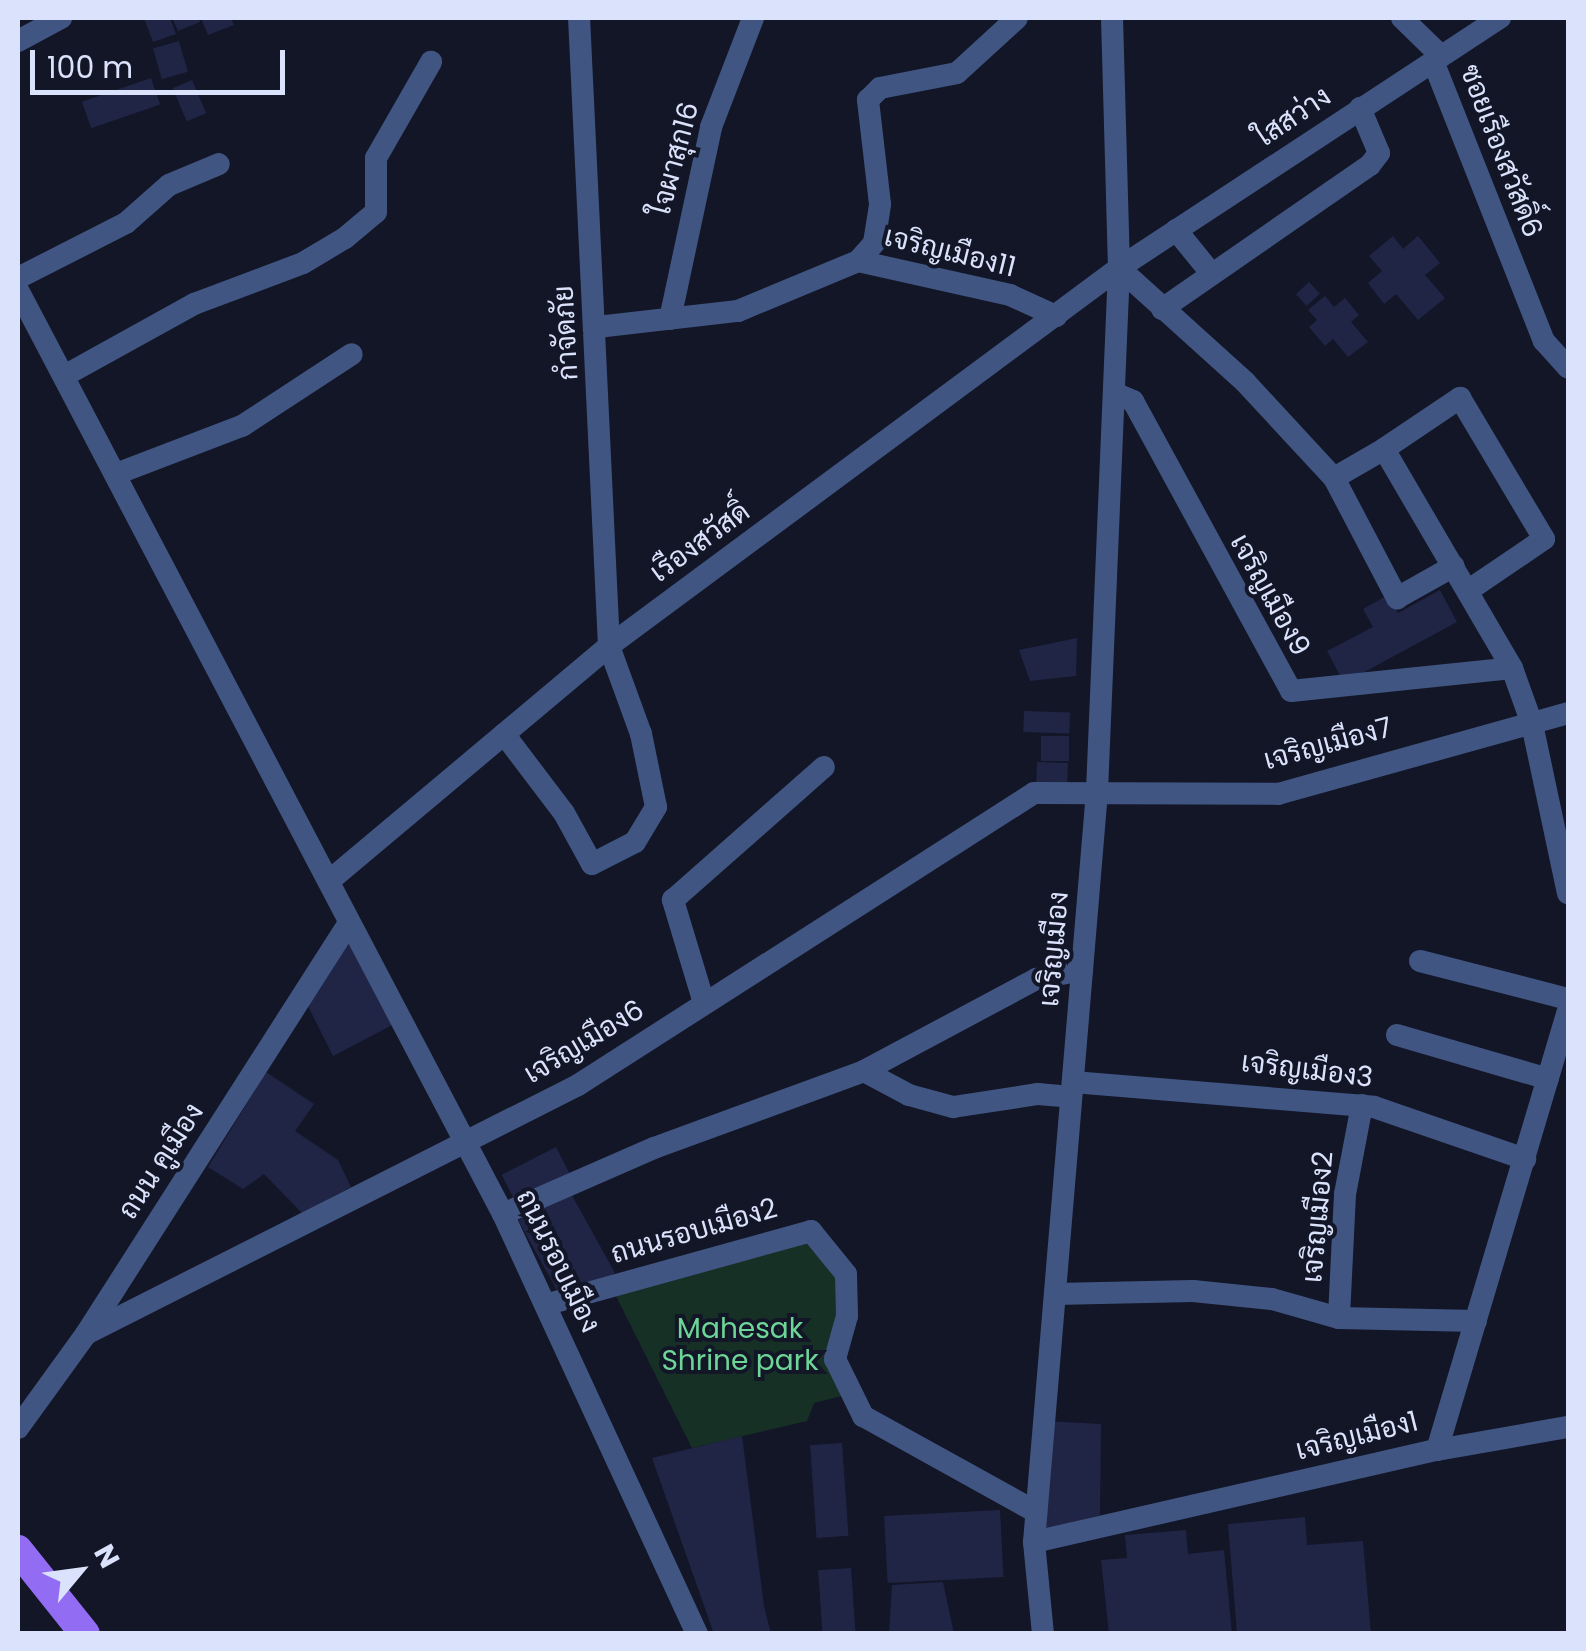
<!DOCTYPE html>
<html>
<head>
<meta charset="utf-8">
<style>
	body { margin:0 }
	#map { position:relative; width:1586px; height:1651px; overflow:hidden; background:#121627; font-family:Poppins,Sarabun,sans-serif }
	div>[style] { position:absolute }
	.green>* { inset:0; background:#163026 }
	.building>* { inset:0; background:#202546; transform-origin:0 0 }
	.minor>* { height:22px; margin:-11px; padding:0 11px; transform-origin:11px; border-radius:11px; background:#415582 }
	.major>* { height:30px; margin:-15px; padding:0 15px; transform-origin:15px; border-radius:15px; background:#926cf2 }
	span { translate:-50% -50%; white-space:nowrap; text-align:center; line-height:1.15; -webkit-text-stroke:8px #121627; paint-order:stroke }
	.street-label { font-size:28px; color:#dbe3fc }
	.park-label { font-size:28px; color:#6dd697 }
	.frame { position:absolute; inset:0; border:20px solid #dbe3fc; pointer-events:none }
	.north { position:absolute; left:30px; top:1521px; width:100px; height:100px; -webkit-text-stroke:8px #121627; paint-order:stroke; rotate:61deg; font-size:28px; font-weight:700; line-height:40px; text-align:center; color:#dbe3fc }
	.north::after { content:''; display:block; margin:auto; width:35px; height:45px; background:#dbe3fc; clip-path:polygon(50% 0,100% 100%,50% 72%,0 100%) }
	.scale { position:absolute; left:30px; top:50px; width:255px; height:45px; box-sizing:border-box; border:5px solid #dbe3fc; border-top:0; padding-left:12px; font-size:30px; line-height:35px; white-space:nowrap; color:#dbe3fc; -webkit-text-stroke:8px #121627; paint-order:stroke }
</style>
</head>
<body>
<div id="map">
	<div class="green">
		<div style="clip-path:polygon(816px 1232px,842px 1263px,845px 1395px,814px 1403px,807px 1421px,692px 1448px,613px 1290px)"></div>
	</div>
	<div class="building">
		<div style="clip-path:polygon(144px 18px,170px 18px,176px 34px,153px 42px)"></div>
		<div style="clip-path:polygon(172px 18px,198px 18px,200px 22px,178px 31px)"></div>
		<div style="clip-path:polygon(201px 18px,231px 18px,234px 25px,208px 35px)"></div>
		<div style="left:179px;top:41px;width:32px;height:27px;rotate:74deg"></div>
		<div style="left:151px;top:78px;width:28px;height:73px;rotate:71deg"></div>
		<div style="left:192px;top:80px;width:36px;height:21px;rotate:67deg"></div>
		<div style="clip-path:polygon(1393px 236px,1403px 249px,1418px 236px,1440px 263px,1425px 275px,1445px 298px,1418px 320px,1396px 294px,1384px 304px,1368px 283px,1382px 271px,1369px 256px)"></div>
		<div style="left:1309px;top:282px;width:16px;height:18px;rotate:47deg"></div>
		<div style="clip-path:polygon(1325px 296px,1334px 307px,1345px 298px,1359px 315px,1351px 322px,1368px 342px,1348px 357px,1333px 339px,1325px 346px,1309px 327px,1317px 320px,1308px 310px)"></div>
		<div style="clip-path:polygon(1440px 590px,1457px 622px,1344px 683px,1327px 651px,1373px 627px,1363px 609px,1388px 595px,1398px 613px)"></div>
		<div style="clip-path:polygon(1077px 638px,1076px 676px,1030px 681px,1019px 650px)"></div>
		<div style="left:1024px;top:711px;width:46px;height:21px;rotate:2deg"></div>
		<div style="left:1041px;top:736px;width:28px;height:25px"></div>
		<div style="left:1037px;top:762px;width:31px;height:27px;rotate:2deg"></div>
		<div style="clip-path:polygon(349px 923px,400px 1021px,333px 1056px,304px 998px)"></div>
		<div style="clip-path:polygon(266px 1072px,314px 1104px,295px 1131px,338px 1160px,351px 1187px,302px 1213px,264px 1174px,243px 1189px,208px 1167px)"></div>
		<div style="left:556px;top:1147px;width:31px;height:61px;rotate:63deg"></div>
		<div style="left:570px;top:1192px;width:93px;height:59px;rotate:61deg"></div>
		<div style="clip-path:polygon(1045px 1421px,1101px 1424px,1100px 1515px,1045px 1530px)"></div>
		<div style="clip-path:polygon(742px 1436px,764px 1606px,771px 1634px,714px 1634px,652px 1458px)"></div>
		<div style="left:842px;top:1443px;width:93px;height:32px;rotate:86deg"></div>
		<div style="left:1000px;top:1510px;width:67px;height:116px;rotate:87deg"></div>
		<div style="clip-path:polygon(1305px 1517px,1307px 1545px,1363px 1541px,1371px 1634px,1237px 1634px,1228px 1524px)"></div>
		<div style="clip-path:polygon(1186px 1530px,1188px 1554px,1224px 1550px,1232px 1634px,1109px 1634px,1101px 1560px,1127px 1558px,1125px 1535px)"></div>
		<div style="left:851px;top:1568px;width:66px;height:33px;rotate:86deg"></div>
		<div style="clip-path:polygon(943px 1582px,954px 1634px,889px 1634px,892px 1585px)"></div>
	</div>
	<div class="minor">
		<div style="left:1402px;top:18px;width:54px;rotate:44.3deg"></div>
		<div style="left:18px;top:41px;width:49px;rotate:-28.1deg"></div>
		<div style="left:1433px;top:61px;width:301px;rotate:68.4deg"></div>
		<div style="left:1544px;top:341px;width:36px;rotate:48deg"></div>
		<div style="left:1176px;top:230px;width:55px;rotate:50.9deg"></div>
		<div style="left:858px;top:261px;width:24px;rotate:-48deg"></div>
		<div style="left:874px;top:243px;width:39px;rotate:-81deg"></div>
		<div style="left:880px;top:204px;width:105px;rotate:-96.6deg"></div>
		<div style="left:868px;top:100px;width:17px;rotate:-45deg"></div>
		<div style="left:880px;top:88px;width:78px;rotate:-11deg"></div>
		<div style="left:957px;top:73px;width:81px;rotate:-42.5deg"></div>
		<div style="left:1119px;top:268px;width:170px;rotate:42.1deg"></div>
		<div style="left:1245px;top:382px;width:131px;rotate:47.2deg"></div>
		<div style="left:1334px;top:478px;width:58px;rotate:-30.1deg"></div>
		<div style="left:1384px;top:449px;width:254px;rotate:59.7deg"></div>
		<div style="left:1512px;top:668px;width:59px;rotate:70.3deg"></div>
		<div style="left:1532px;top:724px;width:173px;rotate:78deg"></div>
		<div style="left:18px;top:278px;width:121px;rotate:-27deg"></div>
		<div style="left:126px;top:223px;width:57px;rotate:-41.5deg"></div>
		<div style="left:169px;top:185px;width:54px;rotate:-22.8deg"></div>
		<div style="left:18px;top:290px;width:1044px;rotate:62.31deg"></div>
		<div style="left:503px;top:1214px;width:463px;rotate:65.2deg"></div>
		<div style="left:1162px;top:309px;width:253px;rotate:-34.7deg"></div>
		<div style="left:1370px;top:165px;width:15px;rotate:-53deg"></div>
		<div style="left:1379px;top:153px;width:49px;rotate:-112.9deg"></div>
		<div style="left:670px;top:319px;width:196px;rotate:-77.9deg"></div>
		<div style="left:711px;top:127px;width:117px;rotate:-68.9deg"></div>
		<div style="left:597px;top:327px;width:142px;rotate:-6.5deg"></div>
		<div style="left:738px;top:311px;width:130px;rotate:-22.6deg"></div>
		<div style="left:858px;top:261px;width:156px;rotate:12.6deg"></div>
		<div style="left:1010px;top:295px;width:51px;rotate:24.5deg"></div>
		<div style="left:64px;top:376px;width:149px;rotate:-29deg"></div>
		<div style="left:194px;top:304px;width:116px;rotate:-20.6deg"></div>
		<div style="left:303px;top:263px;width:49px;rotate:-30.8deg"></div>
		<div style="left:345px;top:238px;width:40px;rotate:-40deg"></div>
		<div style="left:376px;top:212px;width:54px;rotate:-90deg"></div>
		<div style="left:376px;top:158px;width:111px;rotate:-60.2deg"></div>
		<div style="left:1114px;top:393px;width:21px;rotate:23deg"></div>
		<div style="left:1133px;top:401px;width:330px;rotate:61.4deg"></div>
		<div style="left:1291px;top:691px;width:222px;rotate:-5.9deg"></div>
		<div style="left:1384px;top:449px;width:92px;rotate:-33.9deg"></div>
		<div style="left:1460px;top:398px;width:164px;rotate:59.2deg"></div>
		<div style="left:1544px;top:539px;width:91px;rotate:145.8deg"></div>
		<div style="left:116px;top:474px;width:135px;rotate:-20.9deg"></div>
		<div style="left:242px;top:426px;width:131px;rotate:-33.2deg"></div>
		<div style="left:1334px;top:478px;width:136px;rotate:62.3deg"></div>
		<div style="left:1397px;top:598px;width:65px;rotate:-29.3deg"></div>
		<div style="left:504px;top:734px;width:99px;rotate:52.8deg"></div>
		<div style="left:564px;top:813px;width:58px;rotate:61.2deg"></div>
		<div style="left:592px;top:864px;width:48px;rotate:-27.1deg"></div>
		<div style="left:635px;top:842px;width:41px;rotate:-59deg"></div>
		<div style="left:656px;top:807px;width:75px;rotate:-101.6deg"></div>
		<div style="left:641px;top:734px;width:94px;rotate:-110deg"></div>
		<div style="left:609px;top:646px;width:629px;rotate:-92.73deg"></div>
		<div style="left:329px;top:881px;width:366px;rotate:-40deg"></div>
		<div style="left:609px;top:646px;width:635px;rotate:-36.54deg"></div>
		<div style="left:1119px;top:268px;width:456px;rotate:-33.3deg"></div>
		<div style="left:1420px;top:961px;width:153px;rotate:14.4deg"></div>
		<div style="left:704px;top:1003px;width:108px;rotate:-106.8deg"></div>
		<div style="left:673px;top:900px;width:201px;rotate:-41.4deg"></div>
		<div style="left:1397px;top:1035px;width:157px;rotate:16.2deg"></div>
		<div style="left:864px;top:1071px;width:51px;rotate:28.1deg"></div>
		<div style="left:909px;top:1095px;width:46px;rotate:15.3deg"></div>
		<div style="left:953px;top:1107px;width:86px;rotate:-8.7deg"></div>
		<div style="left:1038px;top:1094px;width:33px;rotate:5deg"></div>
		<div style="left:1073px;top:1082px;width:302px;rotate:4.7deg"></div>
		<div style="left:1374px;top:1107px;width:160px;rotate:19deg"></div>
		<div style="left:1362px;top:1105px;width:91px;rotate:100.8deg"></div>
		<div style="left:1345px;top:1194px;width:124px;rotate:92.8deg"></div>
		<div style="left:1339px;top:1318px;width:137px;rotate:1.3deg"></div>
		<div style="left:503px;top:1214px;width:165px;rotate:-23.6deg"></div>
		<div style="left:654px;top:1148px;width:224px;rotate:-20.1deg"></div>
		<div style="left:864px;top:1071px;width:195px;rotate:-28.1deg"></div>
		<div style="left:1036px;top:979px;width:47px;rotate:-11.1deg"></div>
		<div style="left:1055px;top:1294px;width:138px;rotate:-1.2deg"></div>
		<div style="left:1193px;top:1291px;width:79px;rotate:5.8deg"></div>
		<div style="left:1272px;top:1299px;width:70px;rotate:15.8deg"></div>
		<div style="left:548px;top:1304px;width:273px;rotate:-15.5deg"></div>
		<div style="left:811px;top:1231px;width:55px;rotate:50.9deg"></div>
		<div style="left:846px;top:1274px;width:42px;rotate:88.6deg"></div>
		<div style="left:847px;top:1316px;width:45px;rotate:105.6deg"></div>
		<div style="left:835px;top:1359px;width:64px;rotate:63.8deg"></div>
		<div style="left:863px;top:1416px;width:198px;rotate:29deg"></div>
		<div style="left:86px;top:1334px;width:551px;rotate:-26.84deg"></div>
		<div style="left:578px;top:1085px;width:541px;rotate:-32.63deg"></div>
		<div style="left:1034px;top:793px;width:244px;rotate:0.2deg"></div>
		<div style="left:1278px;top:794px;width:301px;rotate:-15.6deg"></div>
		<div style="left:18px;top:1428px;width:116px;rotate:-54.1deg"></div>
		<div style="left:86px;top:1334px;width:488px;rotate:-57.4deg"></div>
		<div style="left:1437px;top:1450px;width:459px;rotate:-73.4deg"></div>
		<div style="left:1034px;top:1542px;width:413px;rotate:-12.9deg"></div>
		<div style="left:1437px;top:1450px;width:133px;rotate:-10deg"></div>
		<div style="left:1043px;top:1634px;width:92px;rotate:-95.6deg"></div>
		<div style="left:1034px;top:1542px;width:754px;rotate:-85.2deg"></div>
		<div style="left:1097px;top:791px;width:523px;rotate:-87.59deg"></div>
		<div style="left:1119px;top:268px;width:250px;rotate:-91.6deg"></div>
	</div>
	<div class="major">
		<div style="left:18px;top:1550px;width:107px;rotate:51.4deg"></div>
	</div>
	<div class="street-label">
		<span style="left:1293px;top:117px;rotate:-34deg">ใสสว่าง</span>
		<span style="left:1501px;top:151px;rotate:69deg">ซอยเรืองสวัสดิ์6</span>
		<span style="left:675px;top:159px;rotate:-75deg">ใจผาสุก16</span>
		<span style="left:950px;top:252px;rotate:14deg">เจริญเมือง11</span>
		<span style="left:566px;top:333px;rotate:-93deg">กำจัดภัย</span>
		<span style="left:700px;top:542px;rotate:-36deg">เรืองสวัสดิ์</span>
		<span style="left:1270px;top:595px;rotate:61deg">เจริญเมือง9</span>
		<span style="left:1328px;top:744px;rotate:-15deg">เจริญเมือง7</span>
		<span style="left:1054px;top:949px;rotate:-85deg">เจริญเมือง</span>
		<span style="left:584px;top:1042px;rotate:-31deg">เจริญเมือง6</span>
		<span style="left:1307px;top:1070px;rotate:7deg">เจริญเมือง3</span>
		<span style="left:161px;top:1161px;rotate:-57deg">ถนน คูเมือง</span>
		<span style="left:1318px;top:1217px;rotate:-85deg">เจริญเมือง2</span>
		<span style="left:694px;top:1231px;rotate:-16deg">ถนนรอบเมือง2</span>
		<span style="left:558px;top:1261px;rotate:64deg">ถนนรอบเมือง</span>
		<span style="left:1357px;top:1436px;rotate:-14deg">เจริญเมือง1</span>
	</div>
	<div class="park-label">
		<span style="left:740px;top:1345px">Mahesak<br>Shrine park</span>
	</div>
	<div class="frame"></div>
	<div class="north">N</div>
	<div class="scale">100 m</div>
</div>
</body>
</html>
